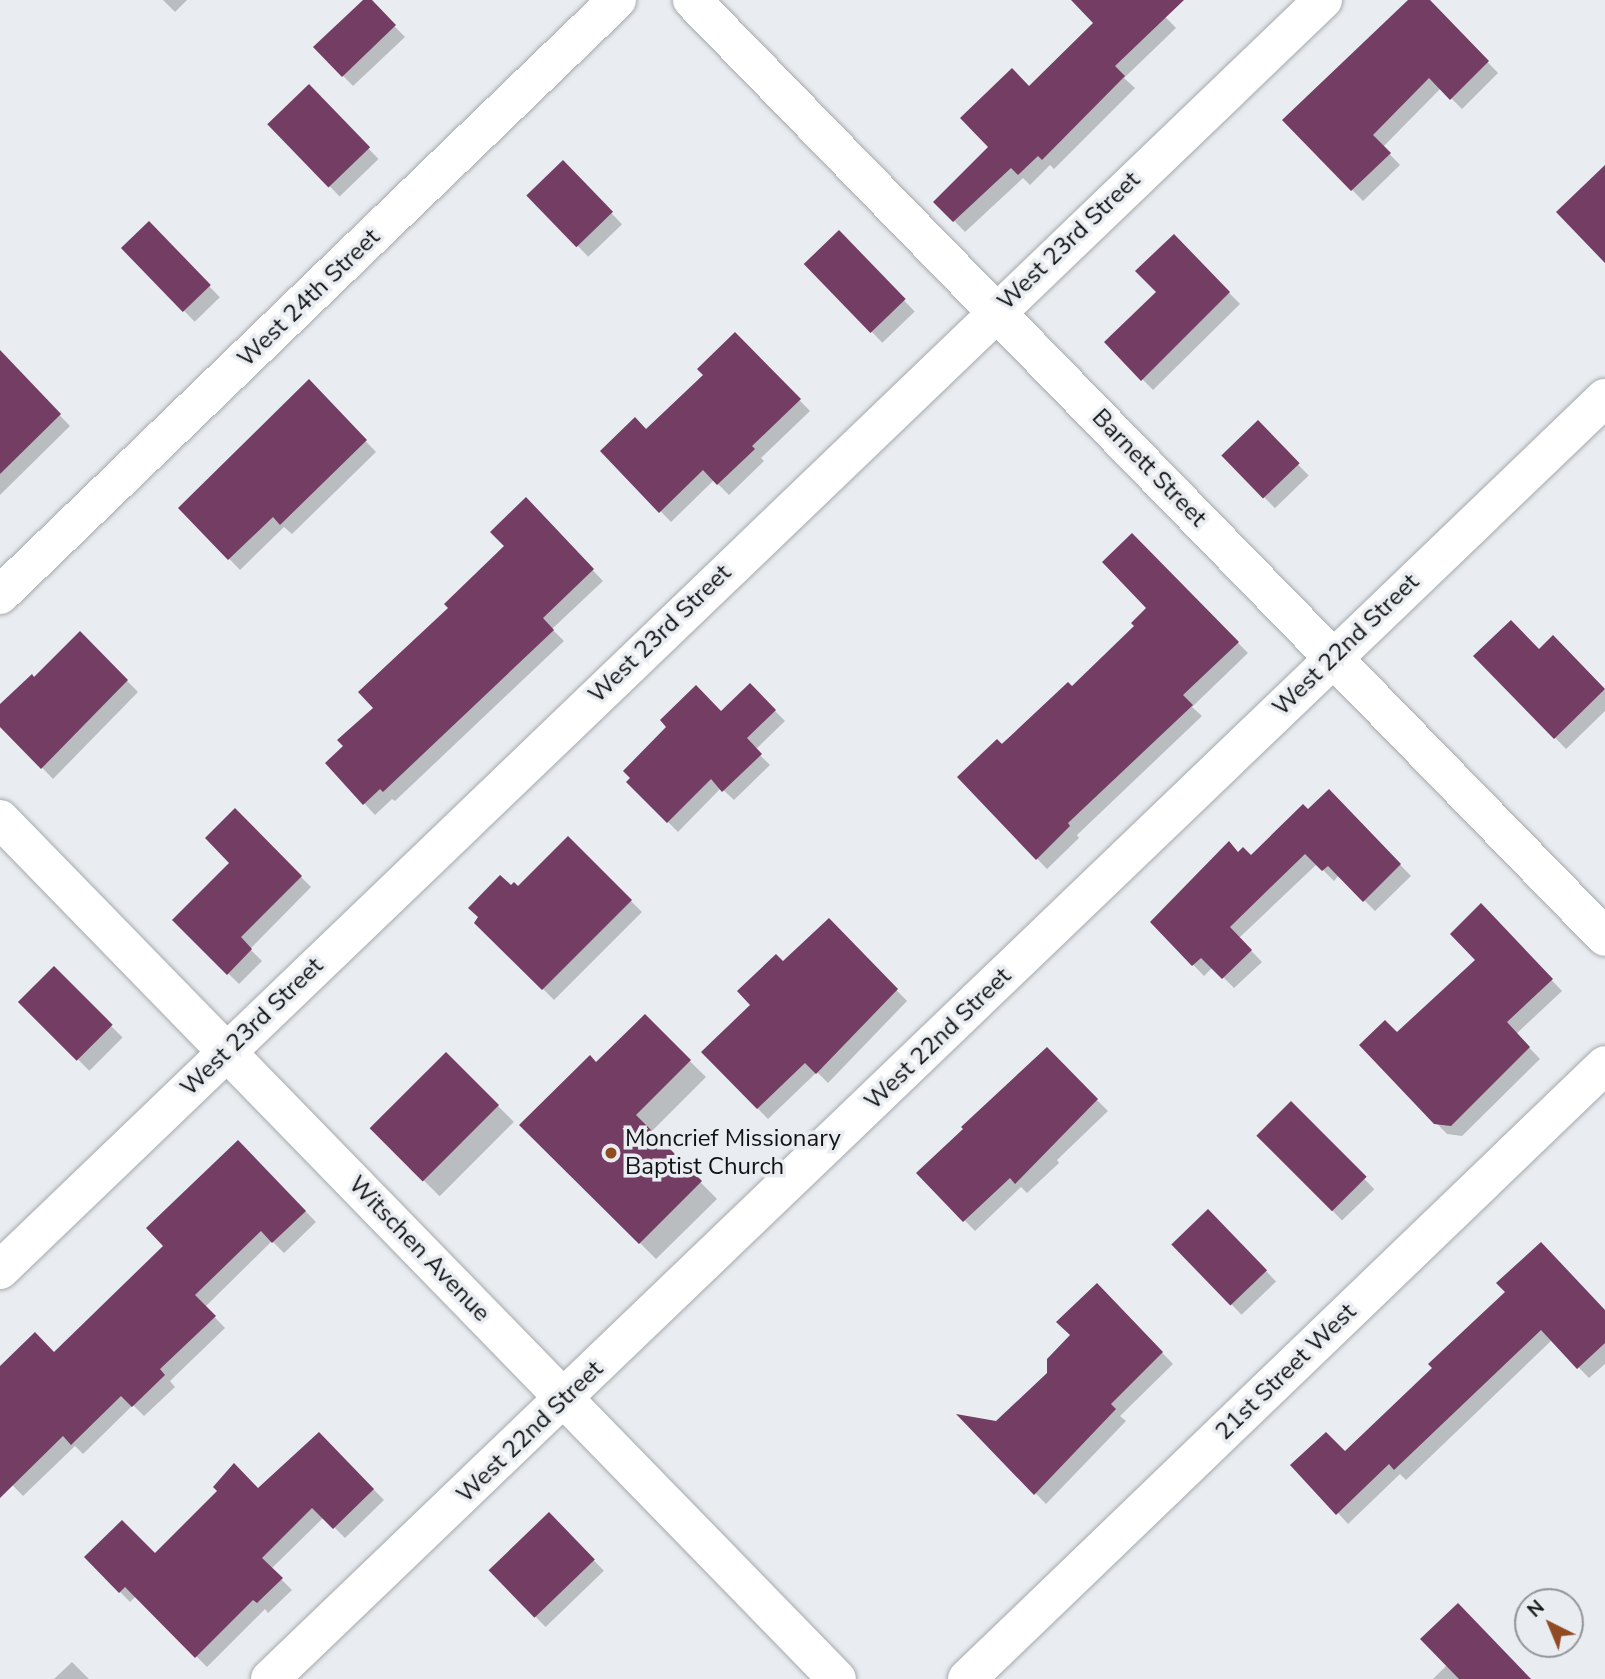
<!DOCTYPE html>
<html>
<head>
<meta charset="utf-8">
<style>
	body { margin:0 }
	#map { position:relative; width:1605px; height:1679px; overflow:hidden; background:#e9edf1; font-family:"Nunito Sans",sans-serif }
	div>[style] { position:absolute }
	.shadow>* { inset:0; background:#0003; transform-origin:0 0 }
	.building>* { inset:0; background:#743d64; transform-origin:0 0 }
	.roads { filter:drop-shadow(0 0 2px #a5a9ad) drop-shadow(0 0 2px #a5a9ad) }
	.street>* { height:38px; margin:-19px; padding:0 19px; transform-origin:19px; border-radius:19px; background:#fff }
	.dots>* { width:19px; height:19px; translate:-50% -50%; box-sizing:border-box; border:4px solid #e9edf1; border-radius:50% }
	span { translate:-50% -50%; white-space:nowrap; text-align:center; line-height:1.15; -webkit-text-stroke:7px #e9edf1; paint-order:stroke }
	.street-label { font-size:24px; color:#111213 }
	.poi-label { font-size:24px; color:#111213 }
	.left { translate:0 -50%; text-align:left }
	.north { position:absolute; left:1514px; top:1588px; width:70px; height:70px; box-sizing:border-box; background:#e9edf1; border:2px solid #939598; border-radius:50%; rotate:317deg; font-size:19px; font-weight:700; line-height:28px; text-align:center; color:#111213 }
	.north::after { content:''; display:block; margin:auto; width:24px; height:32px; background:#914b23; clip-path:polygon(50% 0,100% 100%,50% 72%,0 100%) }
</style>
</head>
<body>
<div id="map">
	<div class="shadow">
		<div style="clip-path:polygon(163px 0,187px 0,175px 12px)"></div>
		<div style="clip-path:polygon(366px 0,369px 0,405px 37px,353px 86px,316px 48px)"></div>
		<div style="clip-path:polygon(1073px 0,1149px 0,1176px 28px,1124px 78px,1135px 88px,1054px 169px,1050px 165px,1030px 185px,1023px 178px,965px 232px,936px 202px,990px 147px,1029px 88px,1095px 23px)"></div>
		<div style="clip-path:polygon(1411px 0,1428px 0,1498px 73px,1462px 109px,1441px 88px,1383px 147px,1400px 165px,1363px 201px,1284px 120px)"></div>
		<div style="left:309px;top:87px;width:100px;height:54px;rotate:46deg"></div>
		<div style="left:563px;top:163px;width:85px;height:47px;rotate:46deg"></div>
		<div style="left:149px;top:224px;width:102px;height:35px;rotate:46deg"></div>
		<div style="left:839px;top:233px;width:109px;height:45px;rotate:46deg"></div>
		<div style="clip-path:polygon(1174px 236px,1240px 304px,1153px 390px,1106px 342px,1158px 292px)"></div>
		<div style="clip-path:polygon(735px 334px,810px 411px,761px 458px,764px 461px,729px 495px,714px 480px,671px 522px,602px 451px,647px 432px,706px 375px)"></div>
		<div style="clip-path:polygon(8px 361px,70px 426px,0 495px,0 369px)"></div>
		<div style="clip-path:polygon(309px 382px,376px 452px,292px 534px,284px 527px,240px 570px,180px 508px)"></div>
		<div style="left:1258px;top:423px;width:73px;height:47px;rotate:46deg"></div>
		<div style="clip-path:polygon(526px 500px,603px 581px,552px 629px,564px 641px,395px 801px,392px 799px,375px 815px,327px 763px,346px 746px,450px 608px,507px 546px)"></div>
		<div style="clip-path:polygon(1132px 536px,1248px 653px,1192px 707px,1202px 716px,1077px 835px,1079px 838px,1047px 869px,959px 777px,1072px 688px,1137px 626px,1149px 608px)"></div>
		<div style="clip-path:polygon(80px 633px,138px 692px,53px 779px,0 724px,0 707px,34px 679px)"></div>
		<div style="clip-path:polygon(1553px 638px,1605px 691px,1605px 711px,1566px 749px,1476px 656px,1539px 652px)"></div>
		<div style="clip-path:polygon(750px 686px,785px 721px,755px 750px,770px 765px,734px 800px,721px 788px,678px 832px,628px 782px,721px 714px)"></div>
		<div style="clip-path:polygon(1329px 791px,1411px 876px,1375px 911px,1339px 875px,1334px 881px,1317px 864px,1239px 938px,1262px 962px,1234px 988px,1213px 967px,1204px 976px,1152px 922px,1239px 854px,1251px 858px)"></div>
		<div style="clip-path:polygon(235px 811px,311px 887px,250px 949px,262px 961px,239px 984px,174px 920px,231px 863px)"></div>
		<div style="clip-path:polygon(568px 839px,642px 912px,554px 1000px,476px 922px,518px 889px)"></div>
		<div style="clip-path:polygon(1492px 917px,1562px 991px,1516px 1034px,1540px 1059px,1462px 1136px,1447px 1134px,1362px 1046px,1397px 1034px,1477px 960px)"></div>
		<div style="clip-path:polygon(829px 921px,907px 1001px,828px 1083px,817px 1072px,768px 1119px,703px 1052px,752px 1005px,783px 964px)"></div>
		<div style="left:54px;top:969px;width:97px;height:47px;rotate:45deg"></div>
		<div style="clip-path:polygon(645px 1017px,706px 1077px,651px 1132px,717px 1199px,656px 1259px,522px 1125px,597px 1065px)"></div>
		<div style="clip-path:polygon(1047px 1050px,1108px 1111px,1057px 1160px,1059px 1163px,1027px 1193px,1021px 1187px,975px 1231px,919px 1173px)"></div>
		<div style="left:446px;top:1054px;width:96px;height:105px;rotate:45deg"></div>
		<div style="left:1291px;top:1103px;width:120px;height:45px;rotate:46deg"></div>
		<div style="clip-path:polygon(238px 1142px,316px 1222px,284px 1253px,272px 1241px,205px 1307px,225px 1328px,170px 1381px,175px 1387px,144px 1416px,133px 1405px,83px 1454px,75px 1446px,23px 1496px,0 1472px,0 1368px,54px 1355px,166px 1246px)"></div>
		<div style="left:1208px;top:1211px;width:98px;height:48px;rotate:46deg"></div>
		<div style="clip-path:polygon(1097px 1285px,1173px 1364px,1120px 1416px,1126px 1421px,1046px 1504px,961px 1417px,997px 1422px,1049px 1374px)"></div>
		<div style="clip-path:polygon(1507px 1292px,1605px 1312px,1605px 1364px,1589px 1378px,1552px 1340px,1406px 1480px,1400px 1474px,1348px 1524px,1338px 1513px,1345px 1453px,1434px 1368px)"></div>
		<div style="clip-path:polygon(319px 1434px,384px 1500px,345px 1538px,324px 1517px,271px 1569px,292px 1590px,268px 1613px,265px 1609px,207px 1667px,136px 1596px,130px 1602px,86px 1557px,155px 1556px,259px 1490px)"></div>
		<div style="left:549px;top:1514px;width:79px;height:81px;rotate:46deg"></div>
		<div style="clip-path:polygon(72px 1662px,89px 1679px,54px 1679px)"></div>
		<div style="clip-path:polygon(1447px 1665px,1529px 1679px,1433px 1679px)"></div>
	</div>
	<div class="building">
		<div style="clip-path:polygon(363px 0,372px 0,396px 25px,342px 77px,313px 47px)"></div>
		<div style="clip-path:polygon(1071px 0,1184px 0,1115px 66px,1125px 76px,1042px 160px,1038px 156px,1018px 175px,1011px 168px,953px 222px,933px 202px,988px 147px,960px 118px,1012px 68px,1029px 86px,1093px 23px)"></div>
		<div style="clip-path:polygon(1408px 0,1430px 0,1489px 61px,1450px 100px,1429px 78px,1373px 135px,1391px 153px,1351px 191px,1282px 120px)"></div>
		<div style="left:309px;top:84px;width:88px;height:58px;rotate:46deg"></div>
		<div style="left:563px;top:160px;width:72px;height:51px;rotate:46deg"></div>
		<div style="clip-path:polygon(1605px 165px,1605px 263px,1556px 212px)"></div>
		<div style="left:149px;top:221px;width:89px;height:39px;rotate:46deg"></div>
		<div style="left:839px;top:230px;width:96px;height:49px;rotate:46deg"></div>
		<div style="clip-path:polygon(1174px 234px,1230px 292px,1141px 381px,1104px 342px,1156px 292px,1135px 271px)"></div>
		<div style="clip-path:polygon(735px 332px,801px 399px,752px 446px,755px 449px,717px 485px,703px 470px,659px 513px,600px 451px,635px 417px,646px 429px,703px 375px,697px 369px)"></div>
		<div style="clip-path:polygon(0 350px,61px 414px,0 474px)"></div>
		<div style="clip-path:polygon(309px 379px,367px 440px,280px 525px,273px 517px,228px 560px,178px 508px)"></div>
		<div style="left:1258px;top:420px;width:60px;height:51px;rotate:46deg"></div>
		<div style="clip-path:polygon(526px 497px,594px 569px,543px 618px,554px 630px,383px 792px,380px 789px,363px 805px,325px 763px,343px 746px,337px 740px,373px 708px,358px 692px,448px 608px,444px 604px,504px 546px,490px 532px)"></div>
		<div style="clip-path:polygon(1132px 533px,1239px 642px,1183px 695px,1193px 705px,1068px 823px,1070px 826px,1036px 860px,957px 777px,997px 739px,1002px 744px,1068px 682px,1072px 686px,1134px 626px,1131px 623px,1146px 608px,1102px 562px)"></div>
		<div style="clip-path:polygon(1511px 620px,1539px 649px,1553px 635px,1605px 689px,1554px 739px,1473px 656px)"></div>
		<div style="clip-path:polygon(80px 631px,128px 680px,41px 769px,0 727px,0 704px,32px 674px,34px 677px)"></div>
		<div style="clip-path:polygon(750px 683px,776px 710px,747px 738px,762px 754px,722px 792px,711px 779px,667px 823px,626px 782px,630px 778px,623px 771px,666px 727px,660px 720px,696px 685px,721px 711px)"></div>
		<div style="clip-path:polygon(1329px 789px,1401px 864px,1363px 902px,1328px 866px,1322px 871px,1305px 854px,1230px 927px,1252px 950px,1222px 979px,1201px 958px,1192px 966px,1150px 922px,1229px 841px,1238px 852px,1243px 847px,1251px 855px,1303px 804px,1308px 809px)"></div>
		<div style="clip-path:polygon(235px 808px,302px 876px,241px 937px,252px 949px,227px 975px,172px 920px,229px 863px,205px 838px)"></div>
		<div style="clip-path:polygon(568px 836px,632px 900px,542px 990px,474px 923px,478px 917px,468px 908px,500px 875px,511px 885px,514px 882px,518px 886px)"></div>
		<div style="clip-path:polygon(1481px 903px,1553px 979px,1507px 1022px,1530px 1047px,1451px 1126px,1434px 1124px,1359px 1045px,1385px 1020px,1397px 1032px,1475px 960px,1450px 934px)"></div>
		<div style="clip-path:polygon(829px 918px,898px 989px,816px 1074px,805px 1063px,757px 1109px,701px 1052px,750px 1005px,737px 991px,776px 954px,783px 961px)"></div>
		<div style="left:54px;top:966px;width:83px;height:51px;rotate:45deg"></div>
		<div style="clip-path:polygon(645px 1014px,691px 1060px,636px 1115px,702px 1181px,639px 1244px,519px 1125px,590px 1055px,596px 1062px)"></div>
		<div style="clip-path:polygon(1047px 1047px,1098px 1099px,1015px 1184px,1010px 1178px,963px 1222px,916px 1173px,963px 1129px,961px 1127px)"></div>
		<div style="left:446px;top:1052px;width:75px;height:108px;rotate:45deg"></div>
		<div style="left:1291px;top:1101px;width:107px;height:49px;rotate:45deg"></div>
		<div style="clip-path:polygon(238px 1140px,306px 1211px,272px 1243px,261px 1231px,195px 1295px,216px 1316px,160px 1369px,165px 1375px,132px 1407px,121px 1396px,71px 1445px,63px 1436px,0 1498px,0 1366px,35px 1332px,54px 1352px,163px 1246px,146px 1228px)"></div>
		<div style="left:1208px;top:1209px;width:85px;height:51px;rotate:46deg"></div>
		<div style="clip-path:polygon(1541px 1242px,1605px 1310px,1605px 1343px,1577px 1369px,1541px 1330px,1394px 1470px,1389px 1464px,1336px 1515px,1290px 1465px,1326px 1432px,1345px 1451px,1432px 1368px,1428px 1364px,1505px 1292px,1496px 1283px)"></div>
		<div style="clip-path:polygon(1097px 1283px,1163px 1352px,1111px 1404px,1116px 1409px,1034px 1495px,956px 1414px,996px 1421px,1047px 1373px,1047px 1359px,1070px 1335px,1056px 1322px)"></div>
		<div style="clip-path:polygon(319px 1432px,374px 1489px,333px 1529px,312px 1508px,262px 1558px,283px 1578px,257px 1603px,253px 1600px,195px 1658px,125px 1587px,119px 1593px,84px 1557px,122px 1520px,155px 1553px,217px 1491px,213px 1487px,234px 1463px,258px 1488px)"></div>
		<div style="left:549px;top:1512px;width:66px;height:84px;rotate:46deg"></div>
		<div style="clip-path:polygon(1458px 1603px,1531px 1679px,1459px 1679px,1420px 1639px)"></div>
	</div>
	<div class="roads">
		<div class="street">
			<div style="left:692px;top:0;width:1308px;rotate:45.74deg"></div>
			<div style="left:0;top:595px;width:857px;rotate:-43.96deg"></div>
			<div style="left:0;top:819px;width:1200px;rotate:45.78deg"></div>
			<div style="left:0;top:1270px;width:1834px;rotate:-43.83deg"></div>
			<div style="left:270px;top:1679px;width:1850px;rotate:-43.82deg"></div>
			<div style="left:967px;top:1679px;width:885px;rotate:-43.9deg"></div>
		</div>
	</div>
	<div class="dots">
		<div style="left:611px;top:1153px;background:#914b23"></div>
	</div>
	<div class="street-label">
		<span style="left:1069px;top:241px;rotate:-44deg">West 23rd Street</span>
		<span style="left:309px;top:298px;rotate:-44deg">West 24th Street</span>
		<span style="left:1149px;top:468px;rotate:46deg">Barnett Street</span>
		<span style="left:660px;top:634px;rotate:-44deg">West 23rd Street</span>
		<span style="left:1346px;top:645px;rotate:-44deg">West 22nd Street</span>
		<span style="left:252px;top:1027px;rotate:-44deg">West 23rd Street</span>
		<span style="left:938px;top:1039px;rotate:-44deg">West 22nd Street</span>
		<span style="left:419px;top:1249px;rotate:46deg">Witschen Avenue</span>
		<span style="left:1286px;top:1372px;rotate:-44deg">21st Street West</span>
		<span style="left:530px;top:1432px;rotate:-44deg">West 22nd Street</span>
	</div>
	<div class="poi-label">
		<span class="left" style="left:625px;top:1153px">Moncrief Missionary<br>Baptist Church</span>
	</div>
	<div class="north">N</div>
</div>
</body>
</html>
